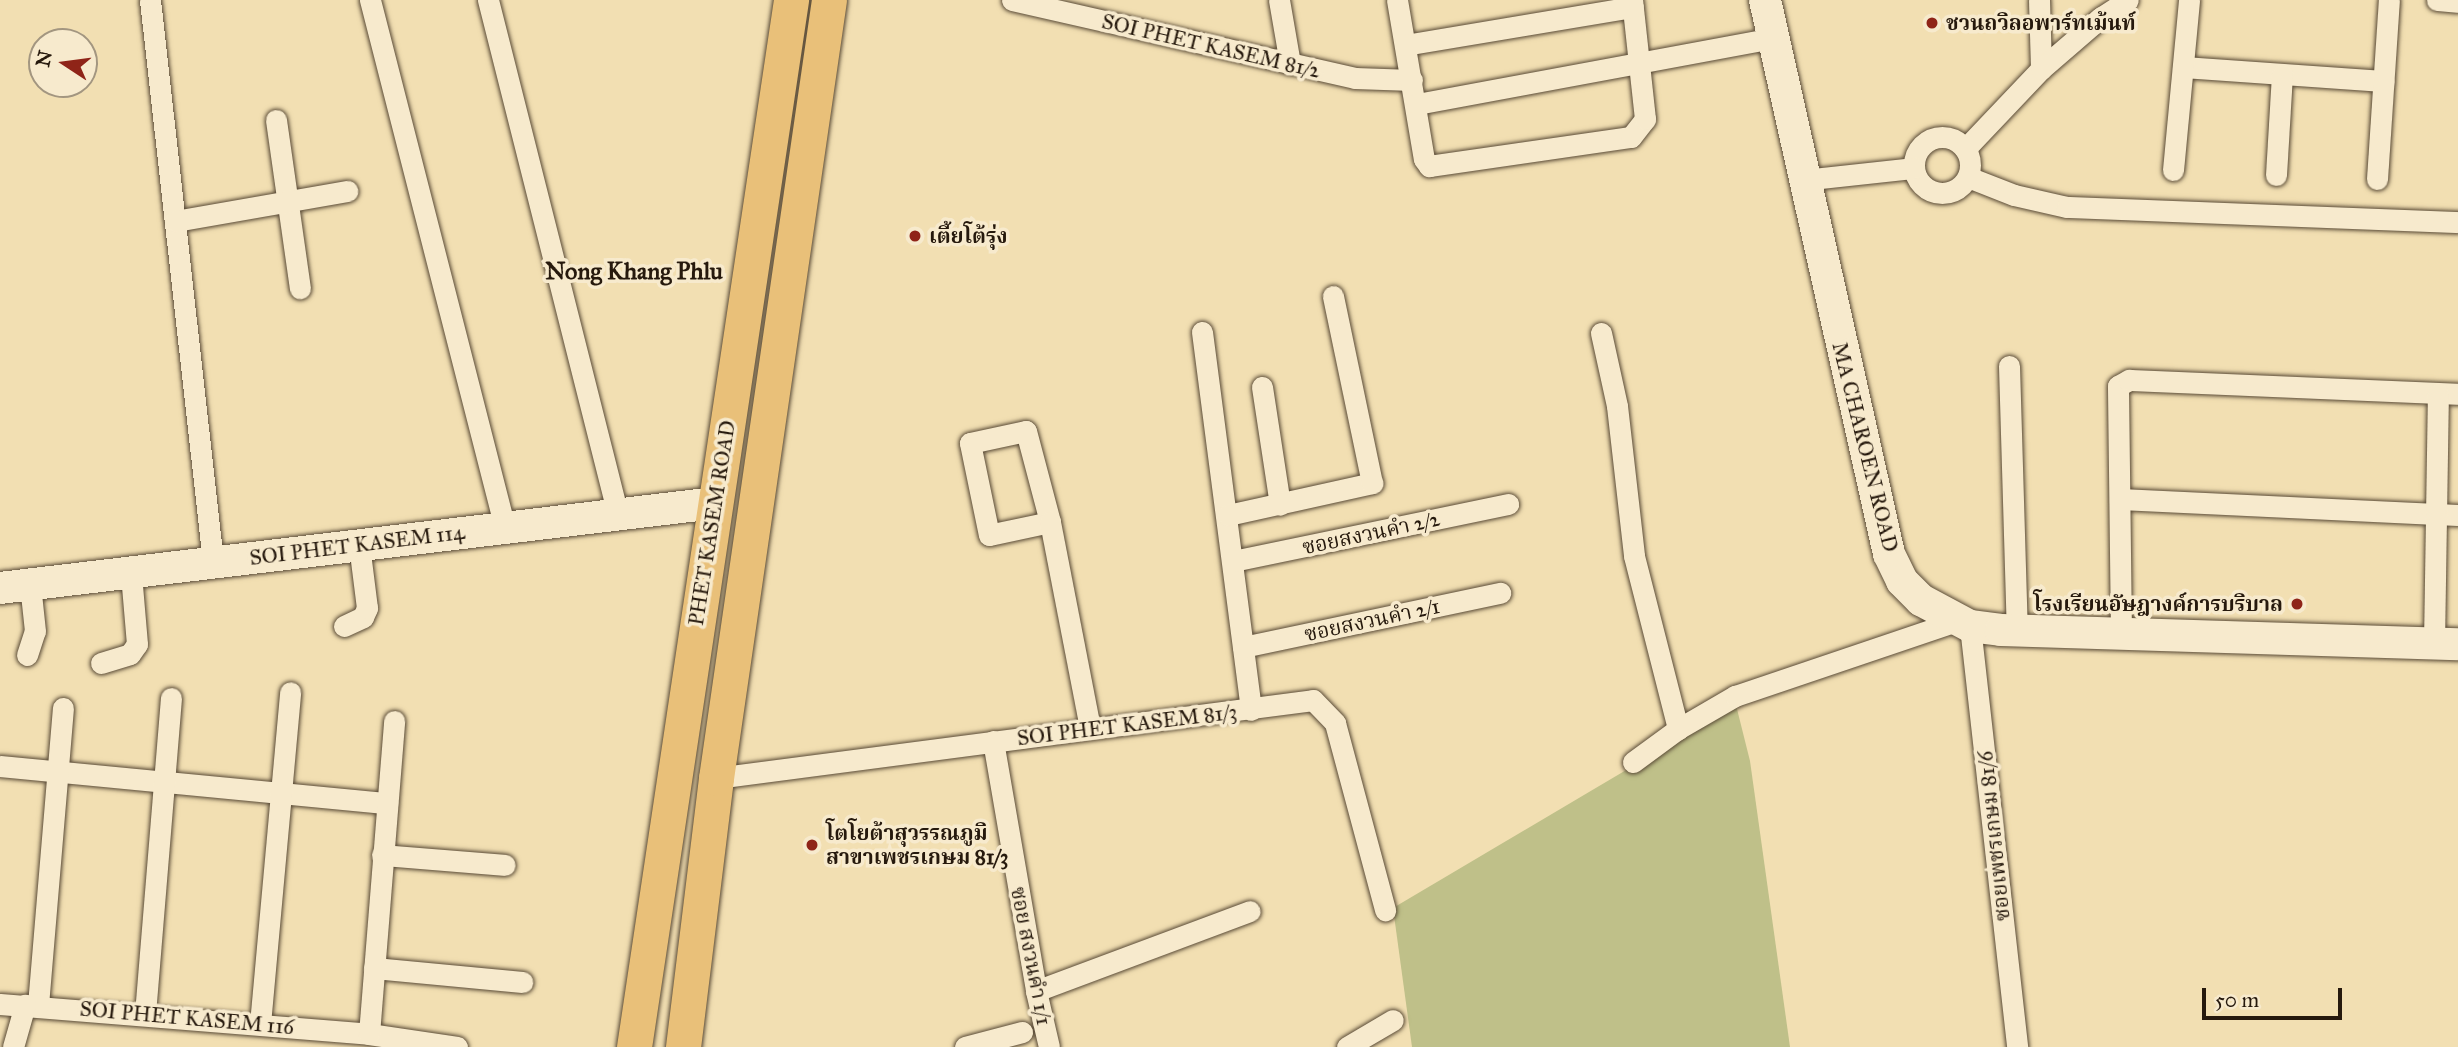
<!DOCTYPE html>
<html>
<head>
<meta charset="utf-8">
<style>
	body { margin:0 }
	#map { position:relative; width:2458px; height:1047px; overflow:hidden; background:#f2dfb2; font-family:"IM FELL Great Primer","Noto Serif Thai",serif }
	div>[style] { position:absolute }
	.green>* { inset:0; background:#bfc089 }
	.roads { filter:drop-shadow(0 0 2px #594a36) drop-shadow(0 0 2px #594a36) }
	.street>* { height:21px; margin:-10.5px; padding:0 10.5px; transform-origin:10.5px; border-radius:10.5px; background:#f7eacd }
	.street>.ring { margin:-10.5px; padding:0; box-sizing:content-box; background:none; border:21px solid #f7eacd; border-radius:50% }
	.secondary>* { height:32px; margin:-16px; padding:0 16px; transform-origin:16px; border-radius:16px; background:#f7eacd }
	.primary>* { height:35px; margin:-17.5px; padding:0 17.5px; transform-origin:17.5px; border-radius:17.5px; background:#e9c079 }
	.dots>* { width:19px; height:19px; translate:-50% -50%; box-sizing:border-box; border:4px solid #f7eacd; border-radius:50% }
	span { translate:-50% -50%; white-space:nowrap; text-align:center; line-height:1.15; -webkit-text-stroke:7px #f7eacd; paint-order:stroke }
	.poi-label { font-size:21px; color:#26190d; font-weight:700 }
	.left { translate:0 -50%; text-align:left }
	.right { translate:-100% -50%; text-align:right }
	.street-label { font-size:21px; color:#26190d }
	.quarter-label { font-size:24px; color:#26190d; font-weight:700 }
	.north { position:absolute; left:28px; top:28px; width:70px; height:70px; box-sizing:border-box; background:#f7eacd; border:2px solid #a39680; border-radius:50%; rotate:283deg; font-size:19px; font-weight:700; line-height:28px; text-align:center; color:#26190d }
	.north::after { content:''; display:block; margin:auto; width:24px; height:32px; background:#8f2418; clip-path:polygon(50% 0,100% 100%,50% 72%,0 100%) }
	.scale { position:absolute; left:2202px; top:988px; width:140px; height:32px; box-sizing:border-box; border:4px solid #26190d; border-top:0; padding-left:9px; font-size:21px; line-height:24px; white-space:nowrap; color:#26190d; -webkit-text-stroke:5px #f7eacd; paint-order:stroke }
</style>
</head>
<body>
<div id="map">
	<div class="green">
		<div style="clip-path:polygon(1736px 705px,1750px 761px,1790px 1047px,1412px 1047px,1393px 908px)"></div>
	</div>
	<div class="roads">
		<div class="street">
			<div style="left:150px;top:0;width:566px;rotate:83.6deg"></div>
			<div style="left:370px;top:0;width:545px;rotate:75.66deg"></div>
			<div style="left:488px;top:0;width:531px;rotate:75.83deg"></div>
			<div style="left:1012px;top:0;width:352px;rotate:12.8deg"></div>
			<div style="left:1355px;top:78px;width:57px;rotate:2deg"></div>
			<div style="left:1279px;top:0;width:65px;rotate:80.2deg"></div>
			<div style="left:1397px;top:0;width:161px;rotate:80.4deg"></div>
			<div style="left:1424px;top:159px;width:9px;rotate:54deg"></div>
			<div style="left:1429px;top:166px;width:204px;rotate:-8.2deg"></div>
			<div style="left:1631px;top:137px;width:23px;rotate:-52deg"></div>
			<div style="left:1645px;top:119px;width:120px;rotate:-96.2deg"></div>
			<div style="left:2039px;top:0;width:69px;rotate:88.3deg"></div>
			<div style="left:2437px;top:0;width:21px;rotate:5deg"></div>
			<div style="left:1405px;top:45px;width:231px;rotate:-9.5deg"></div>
			<div style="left:2183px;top:67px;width:201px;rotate:4deg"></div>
			<div style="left:1417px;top:104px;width:362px;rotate:-10.5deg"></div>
			<div style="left:276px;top:120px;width:170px;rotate:81.9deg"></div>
			<div class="ring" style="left:1914px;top:137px;width:35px;height:35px"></div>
			<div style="left:1965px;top:149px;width:110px;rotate:-46.5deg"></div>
			<div style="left:2041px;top:69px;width:78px;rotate:-40.8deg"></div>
			<div style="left:2100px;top:18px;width:33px;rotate:-33deg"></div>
			<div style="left:2173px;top:170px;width:171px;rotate:-84.6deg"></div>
			<div style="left:2276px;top:175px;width:100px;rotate:-86.6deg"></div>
			<div style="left:1968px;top:177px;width:49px;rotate:21.4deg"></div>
			<div style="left:2014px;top:195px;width:54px;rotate:12.8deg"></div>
			<div style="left:2067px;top:207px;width:391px;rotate:2.2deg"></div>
			<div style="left:2377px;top:179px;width:179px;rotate:-86.2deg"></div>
			<div style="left:1803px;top:180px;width:111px;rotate:-6.2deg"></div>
			<div style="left:175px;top:221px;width:175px;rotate:-9.9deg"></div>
			<div style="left:1202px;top:332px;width:381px;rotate:82.6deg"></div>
			<div style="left:1601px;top:333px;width:75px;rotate:77.6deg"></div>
			<div style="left:1617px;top:406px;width:151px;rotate:83.5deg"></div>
			<div style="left:1634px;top:556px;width:179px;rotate:75.7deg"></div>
			<div style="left:1678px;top:729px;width:66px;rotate:-30.1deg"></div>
			<div style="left:1735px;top:696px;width:234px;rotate:-18.7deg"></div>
			<div style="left:2009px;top:366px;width:265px;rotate:88.3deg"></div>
			<div style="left:1262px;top:387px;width:119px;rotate:81.3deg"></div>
			<div style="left:2120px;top:499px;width:338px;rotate:2.7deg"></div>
			<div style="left:1228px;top:515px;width:148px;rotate:-12.5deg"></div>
			<div style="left:1372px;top:483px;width:191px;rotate:-101.8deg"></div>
			<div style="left:1050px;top:522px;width:62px;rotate:168deg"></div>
			<div style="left:989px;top:535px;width:94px;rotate:-101.7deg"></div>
			<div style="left:970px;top:443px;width:57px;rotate:-12.1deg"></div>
			<div style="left:1026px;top:431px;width:94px;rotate:75.2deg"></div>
			<div style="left:1050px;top:522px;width:209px;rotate:79deg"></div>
			<div style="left:1233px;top:561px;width:281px;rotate:-11.7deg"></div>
			<div style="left:344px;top:626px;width:21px;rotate:-25deg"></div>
			<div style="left:363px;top:617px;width:10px;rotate:-66deg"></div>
			<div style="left:367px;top:608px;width:64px;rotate:-97.2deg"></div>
			<div style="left:1970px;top:626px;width:424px;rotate:83.6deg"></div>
			<div style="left:2121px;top:634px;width:248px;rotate:-90.7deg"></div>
			<div style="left:2118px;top:386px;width:13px;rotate:-29deg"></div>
			<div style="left:2129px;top:380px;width:329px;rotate:2.4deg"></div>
			<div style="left:2434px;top:644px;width:250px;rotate:-89.1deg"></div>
			<div style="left:1243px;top:647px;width:263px;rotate:-11.9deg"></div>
			<div style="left:27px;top:655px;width:25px;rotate:-72deg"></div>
			<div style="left:35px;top:631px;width:47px;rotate:-96.1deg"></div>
			<div style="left:101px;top:663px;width:30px;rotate:-17deg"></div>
			<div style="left:130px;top:654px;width:12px;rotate:-55deg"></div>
			<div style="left:137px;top:644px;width:70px;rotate:-94.9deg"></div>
			<div style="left:993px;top:741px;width:254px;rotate:80.2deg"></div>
			<div style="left:1036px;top:991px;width:57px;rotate:76.9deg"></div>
			<div style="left:1633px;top:762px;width:56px;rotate:-36.3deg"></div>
			<div style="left:0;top:766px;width:389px;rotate:5.5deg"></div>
			<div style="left:716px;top:778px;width:602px;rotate:-7.44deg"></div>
			<div style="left:1313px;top:700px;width:32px;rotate:46deg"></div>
			<div style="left:1335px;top:723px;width:194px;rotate:75deg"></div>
			<div style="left:382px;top:855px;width:123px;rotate:4.6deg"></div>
			<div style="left:374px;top:968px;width:149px;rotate:5.4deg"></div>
			<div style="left:1036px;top:991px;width:228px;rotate:-20.5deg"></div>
			<div style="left:0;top:1004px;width:370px;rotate:4.6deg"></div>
			<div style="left:369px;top:1034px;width:89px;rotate:8.4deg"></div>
			<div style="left:38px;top:1005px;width:298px;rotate:-85.2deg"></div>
			<div style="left:145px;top:1014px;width:317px;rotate:-85.3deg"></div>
			<div style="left:260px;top:1024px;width:333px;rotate:-84.8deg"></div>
			<div style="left:369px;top:1034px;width:314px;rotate:-85.4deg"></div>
			<div style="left:13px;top:1047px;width:44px;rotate:-74.1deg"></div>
			<div style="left:965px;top:1047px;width:59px;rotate:-14.7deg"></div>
			<div style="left:1347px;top:1047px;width:53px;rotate:-30.4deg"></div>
		</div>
		<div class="secondary">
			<div style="left:1765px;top:0;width:568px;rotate:77.38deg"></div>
			<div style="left:1889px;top:554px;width:30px;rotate:64deg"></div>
			<div style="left:1902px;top:581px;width:27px;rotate:45deg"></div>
			<div style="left:1921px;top:600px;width:55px;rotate:28deg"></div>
			<div style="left:1970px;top:626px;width:31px;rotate:7deg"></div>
			<div style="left:2001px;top:630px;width:457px;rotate:1.8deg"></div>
			<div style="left:0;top:588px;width:720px;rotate:-6.78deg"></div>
		</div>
		<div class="primary">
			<div style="left:634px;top:1047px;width:1059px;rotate:-81.47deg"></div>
			<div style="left:683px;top:1047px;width:271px;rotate:-83deg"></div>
			<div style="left:716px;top:778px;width:786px;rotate:-81.74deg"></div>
		</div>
	</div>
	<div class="dots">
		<div style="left:1932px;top:23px;background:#8f2418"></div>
		<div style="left:915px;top:236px;background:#8f2418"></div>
		<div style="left:2297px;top:604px;background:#8f2418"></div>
		<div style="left:812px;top:845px;background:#8f2418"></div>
	</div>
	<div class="poi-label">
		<span class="left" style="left:1946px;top:23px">ชวนถวิลอพาร์ทเม้นท์</span>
		<span class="left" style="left:929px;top:236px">เตี้ยโต้รุ่ง</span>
		<span class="right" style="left:2283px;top:604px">โรงเรียนอัษฎางค์การบริบาล</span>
		<span class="left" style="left:826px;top:845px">โตโยต้าสุวรรณภูมิ<br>สาขาเพชรเกษม 81/3</span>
	</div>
	<div class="street-label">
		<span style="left:1211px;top:46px;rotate:13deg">SOI PHET KASEM 81/2</span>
		<span style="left:1865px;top:447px;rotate:76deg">MA CHAROEN ROAD</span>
		<span style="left:712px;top:523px;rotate:-81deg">PHET KASEM ROAD</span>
		<span style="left:1371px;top:533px;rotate:-12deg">ซอยสงวนคำ 2/2</span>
		<span style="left:357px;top:545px;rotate:-7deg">SOI PHET KASEM 114</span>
		<span style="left:1372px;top:620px;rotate:-12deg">ซอยสงวนคำ 2/1</span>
		<span style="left:1127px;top:725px;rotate:-7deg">SOI PHET KASEM 81/3</span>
		<span style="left:1994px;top:836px;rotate:-96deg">ซอยเพชรเกษม 81/6</span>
		<span style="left:1031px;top:956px;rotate:79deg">ซอย สงวนคำ 1/1</span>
		<span style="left:187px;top:1018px;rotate:5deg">SOI PHET KASEM 116</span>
	</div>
	<div class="quarter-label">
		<span style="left:634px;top:272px">Nong Khang Phlu</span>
	</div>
	<div class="north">N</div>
	<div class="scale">50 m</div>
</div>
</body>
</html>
